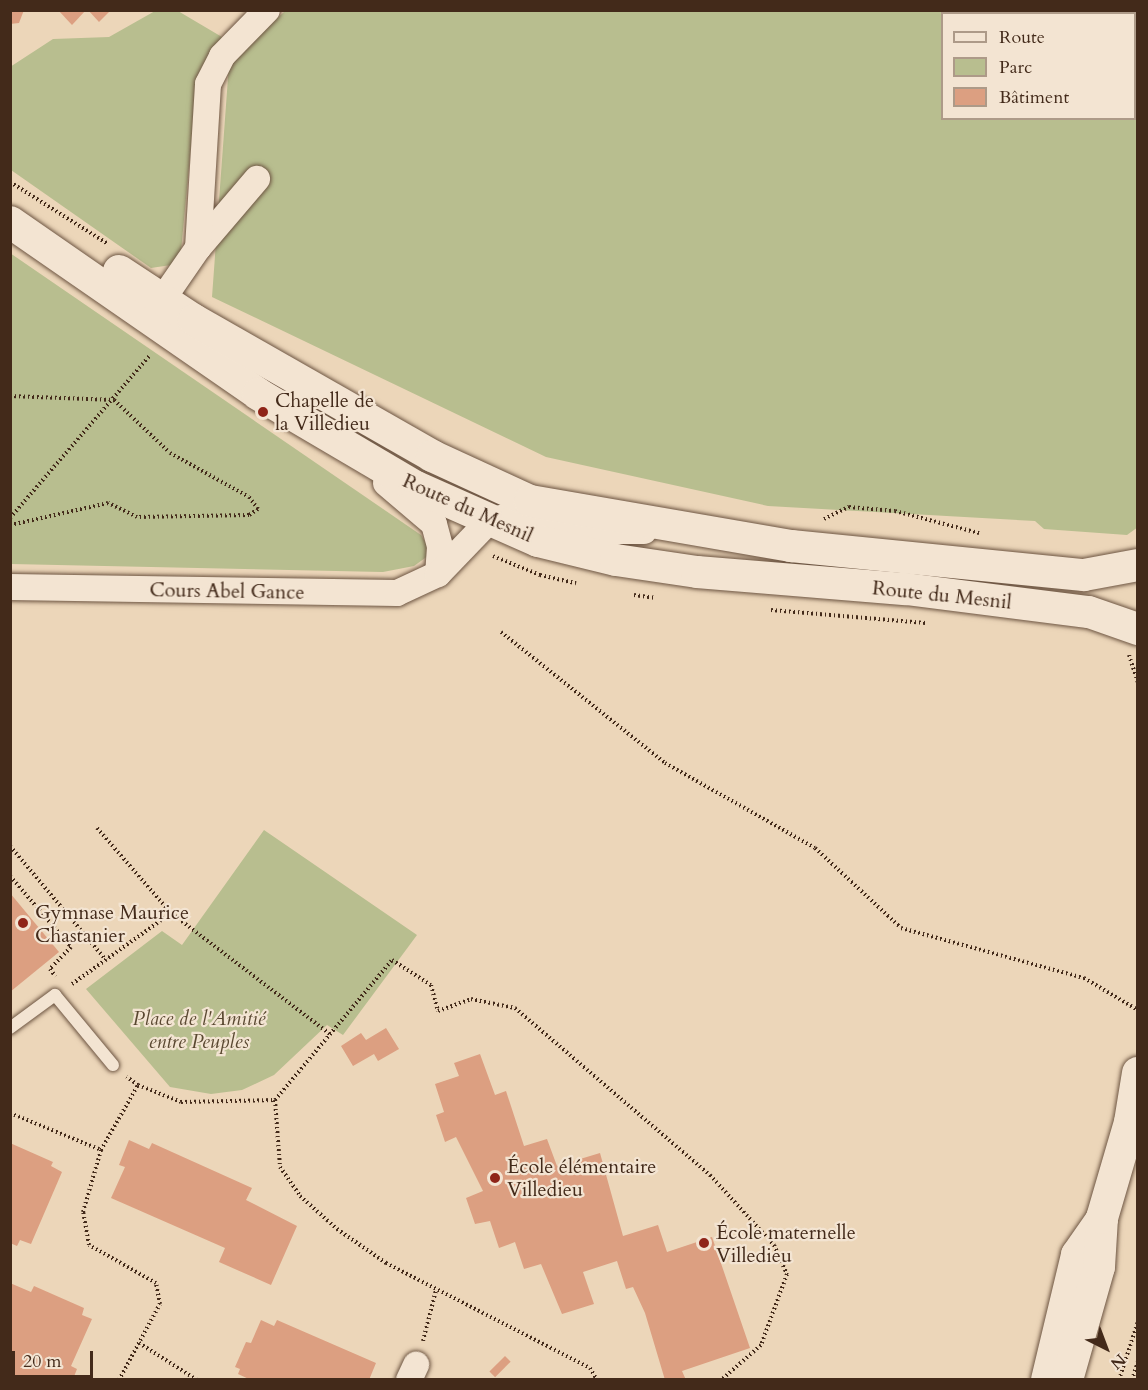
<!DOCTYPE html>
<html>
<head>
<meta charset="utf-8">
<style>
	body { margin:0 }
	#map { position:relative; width:1148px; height:1390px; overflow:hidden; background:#ecd6b9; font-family:Cardo,serif }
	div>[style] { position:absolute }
	.green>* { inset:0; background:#b8be8f }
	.building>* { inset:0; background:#dc9f81; transform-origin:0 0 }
	.path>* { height:4px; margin-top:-2px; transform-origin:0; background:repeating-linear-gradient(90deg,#432a1a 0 1.5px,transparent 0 4.5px) }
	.roads { filter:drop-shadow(0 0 2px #6d5542) drop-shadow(0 0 2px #6d5542) }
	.service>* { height:12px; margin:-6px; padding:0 6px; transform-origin:6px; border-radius:6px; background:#f3e4d2 }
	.minor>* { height:26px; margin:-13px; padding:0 13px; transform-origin:13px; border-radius:13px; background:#f3e4d2 }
	.tertiary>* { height:32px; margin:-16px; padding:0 16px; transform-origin:16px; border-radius:16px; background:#f3e4d2 }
	.dots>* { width:16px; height:16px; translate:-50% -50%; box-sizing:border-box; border:3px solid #f3e4d2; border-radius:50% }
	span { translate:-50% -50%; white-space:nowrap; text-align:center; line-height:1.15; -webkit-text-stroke:4.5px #f3e4d2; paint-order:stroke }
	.poi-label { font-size:20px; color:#432a1a }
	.left { translate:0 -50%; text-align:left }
	.street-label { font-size:20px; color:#432a1a }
	.park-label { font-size:20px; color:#5a4831; font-style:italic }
	.frame { position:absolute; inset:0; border:12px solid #432a1a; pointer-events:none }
	.legend { position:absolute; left:941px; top:12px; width:195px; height:108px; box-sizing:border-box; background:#f3e4d2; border:2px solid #ad9a88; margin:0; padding:8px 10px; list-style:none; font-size:18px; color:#432a1a }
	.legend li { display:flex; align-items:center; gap:12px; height:30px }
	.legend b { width:30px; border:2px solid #ad9a88 }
	.north { position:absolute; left:1076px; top:1318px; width:60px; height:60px; -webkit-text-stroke:4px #f3e4d2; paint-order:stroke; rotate:138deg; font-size:16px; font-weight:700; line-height:24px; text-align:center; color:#432a1a }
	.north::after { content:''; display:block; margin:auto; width:21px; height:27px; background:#432a1a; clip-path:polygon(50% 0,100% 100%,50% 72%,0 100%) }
	.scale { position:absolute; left:12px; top:1351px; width:81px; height:27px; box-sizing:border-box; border:3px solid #432a1a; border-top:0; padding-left:8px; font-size:18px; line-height:21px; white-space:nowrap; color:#432a1a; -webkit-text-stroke:4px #f3e4d2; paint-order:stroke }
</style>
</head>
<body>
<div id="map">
	<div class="green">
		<div style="clip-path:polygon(155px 11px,178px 11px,222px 37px,197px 82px,181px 251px,171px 265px,151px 268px,11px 170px,10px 67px,53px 39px,109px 37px)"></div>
		<div style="clip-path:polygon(evenodd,285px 11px,1137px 11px,1138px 527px,1127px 535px,1044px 529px,1035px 521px,768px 506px,546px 457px,212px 297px,229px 64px,285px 11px,942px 14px,1134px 14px,1134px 118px,942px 118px,942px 14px)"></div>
		<div style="clip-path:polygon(10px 253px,421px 535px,432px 553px,414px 566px,383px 572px,11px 564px)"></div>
		<div style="clip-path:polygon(264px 830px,417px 935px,343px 1035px,327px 1025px,274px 1075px,242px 1090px,211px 1094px,170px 1087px,86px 989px,162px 931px,182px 945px)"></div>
	</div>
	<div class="building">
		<div style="clip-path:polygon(10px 10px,24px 10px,19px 23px,10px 24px)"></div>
		<div style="clip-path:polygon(58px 10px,86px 10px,72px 25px)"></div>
		<div style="clip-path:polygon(88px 10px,111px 10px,99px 22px)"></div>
		<div style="clip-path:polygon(10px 893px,59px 952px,10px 992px)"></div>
		<div style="clip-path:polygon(386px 1028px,399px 1049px,378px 1061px,374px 1054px,353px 1066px,341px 1046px,361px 1033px,366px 1040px)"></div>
		<div style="clip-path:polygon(480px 1054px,495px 1095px,506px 1091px,524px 1146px,547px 1139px,557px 1166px,600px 1153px,623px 1236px,658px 1225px,667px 1252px,712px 1237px,750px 1348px,682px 1371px,686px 1380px,665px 1380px,645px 1313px,633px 1287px,626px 1289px,617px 1261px,583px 1272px,594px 1304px,562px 1314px,541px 1264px,524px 1269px,515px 1242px,499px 1248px,490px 1221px,475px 1224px,466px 1198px,483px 1191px,456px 1137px,445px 1142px,436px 1115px,444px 1112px,435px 1084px,459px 1076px,454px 1063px)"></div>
		<div style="clip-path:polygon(129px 1140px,149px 1149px,152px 1143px,252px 1188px,246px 1200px,297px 1226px,271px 1285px,219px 1262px,225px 1248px,111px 1198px,125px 1167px,119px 1165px)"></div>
		<div style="clip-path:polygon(10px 1143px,53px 1162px,51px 1166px,62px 1172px,31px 1244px,20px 1240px,17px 1246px,10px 1243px)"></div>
		<div style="clip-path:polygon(10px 1283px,31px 1292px,34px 1286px,84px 1308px,82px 1315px,92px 1319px,71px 1366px,77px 1369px,73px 1379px,10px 1377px)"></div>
		<div style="clip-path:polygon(261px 1320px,274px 1326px,277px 1320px,376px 1363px,369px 1380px,251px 1380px,238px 1374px,240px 1369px,235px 1367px,246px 1342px,251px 1343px)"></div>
		<div style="left:505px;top:1356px;width:8px;height:22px;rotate:45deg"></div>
	</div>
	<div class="path">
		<div style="left:348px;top:10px;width:1px;rotate:90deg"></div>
		<div style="left:10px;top:182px;width:116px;rotate:32.3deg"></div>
		<div style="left:10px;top:396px;width:104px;rotate:2.2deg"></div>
		<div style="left:114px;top:400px;width:77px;rotate:43.4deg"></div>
		<div style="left:170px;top:453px;width:90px;rotate:29.1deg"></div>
		<div style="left:249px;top:497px;width:15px;rotate:53deg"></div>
		<div style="left:258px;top:509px;width:11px;rotate:146deg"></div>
		<div style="left:249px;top:515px;width:112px;rotate:179deg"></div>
		<div style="left:137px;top:517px;width:32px;rotate:-154deg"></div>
		<div style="left:108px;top:503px;width:100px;rotate:167.3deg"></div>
		<div style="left:10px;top:518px;width:215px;rotate:-49.3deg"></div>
		<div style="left:824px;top:519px;width:28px;rotate:-26deg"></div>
		<div style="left:849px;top:507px;width:46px;rotate:5deg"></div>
		<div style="left:895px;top:511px;width:87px;rotate:14.7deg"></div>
		<div style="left:493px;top:556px;width:51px;rotate:22deg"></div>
		<div style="left:540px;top:575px;width:37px;rotate:13deg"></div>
		<div style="left:634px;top:595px;width:22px;rotate:8deg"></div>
		<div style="left:771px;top:610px;width:155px;rotate:4.8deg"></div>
		<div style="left:501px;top:632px;width:210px;rotate:38.6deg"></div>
		<div style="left:665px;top:763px;width:172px;rotate:29.5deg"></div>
		<div style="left:815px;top:848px;width:117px;rotate:42.9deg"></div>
		<div style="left:901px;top:928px;width:190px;rotate:15.3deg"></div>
		<div style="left:1084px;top:978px;width:63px;rotate:30.7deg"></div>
		<div style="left:1129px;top:655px;width:29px;rotate:72deg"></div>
		<div style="left:97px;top:828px;width:113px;rotate:49deg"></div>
		<div style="left:171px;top:913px;width:200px;rotate:37.3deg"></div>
		<div style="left:10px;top:846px;width:149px;rotate:49.9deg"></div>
		<div style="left:10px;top:876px;width:94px;rotate:49.3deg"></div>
		<div style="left:71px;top:947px;width:30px;rotate:134deg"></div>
		<div style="left:50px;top:969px;width:9px;rotate:54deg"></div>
		<div style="left:72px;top:984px;width:122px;rotate:-35.6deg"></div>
		<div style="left:138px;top:1085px;width:46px;rotate:21.6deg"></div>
		<div style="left:181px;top:1102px;width:94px;rotate:-1.2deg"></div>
		<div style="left:275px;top:1100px;width:67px;rotate:85.7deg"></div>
		<div style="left:280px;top:1167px;width:35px;rotate:55deg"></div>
		<div style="left:300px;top:1196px;width:50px;rotate:41.7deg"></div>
		<div style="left:337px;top:1229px;width:60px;rotate:34.8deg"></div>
		<div style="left:386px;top:1263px;width:229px;rotate:27.2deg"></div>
		<div style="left:590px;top:1368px;width:14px;rotate:60deg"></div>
		<div style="left:275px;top:1100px;width:182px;rotate:-50.1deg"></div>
		<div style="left:392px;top:960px;width:46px;rotate:32.7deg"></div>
		<div style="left:431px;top:985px;width:27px;rotate:75deg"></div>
		<div style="left:438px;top:1011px;width:35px;rotate:-20deg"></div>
		<div style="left:471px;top:999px;width:45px;rotate:11.6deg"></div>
		<div style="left:515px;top:1008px;width:257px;rotate:40.6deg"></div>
		<div style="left:710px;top:1175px;width:95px;rotate:47.6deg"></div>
		<div style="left:774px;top:1245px;width:32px;rotate:66deg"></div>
		<div style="left:787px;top:1274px;width:76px;rotate:110.1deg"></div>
		<div style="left:761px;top:1345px;width:53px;rotate:138.8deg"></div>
		<div style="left:10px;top:1113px;width:98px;rotate:22.1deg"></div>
		<div style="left:423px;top:1341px;width:53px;rotate:-75.7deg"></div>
		<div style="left:139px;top:1343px;width:69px;rotate:32.5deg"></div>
		<div style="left:119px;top:1380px;width:86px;rotate:-61.7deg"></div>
		<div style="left:160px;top:1304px;width:21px;rotate:-101deg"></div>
		<div style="left:156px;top:1283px;width:77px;rotate:-150.4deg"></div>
		<div style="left:89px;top:1245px;width:34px;rotate:-100deg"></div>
		<div style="left:83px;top:1212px;width:65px;rotate:-73.8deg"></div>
		<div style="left:101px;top:1150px;width:75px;rotate:-60.4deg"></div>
		<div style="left:138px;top:1085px;width:14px;rotate:-144deg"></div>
		<div style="left:1119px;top:1380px;width:62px;rotate:-72.1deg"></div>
		<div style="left:1132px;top:1380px;width:20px;rotate:-72deg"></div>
	</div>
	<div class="roads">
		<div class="service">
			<div style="left:10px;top:1028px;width:56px;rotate:-36.3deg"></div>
			<div style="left:55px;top:995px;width:91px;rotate:50.4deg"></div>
		</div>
		<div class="minor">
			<div style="left:198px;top:248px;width:91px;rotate:-49.5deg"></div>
			<div style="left:162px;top:300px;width:63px;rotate:-55.3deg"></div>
			<div style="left:198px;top:248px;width:164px;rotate:-86.5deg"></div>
			<div style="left:208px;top:84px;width:31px;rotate:-63deg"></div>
			<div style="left:222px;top:56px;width:64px;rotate:-45.6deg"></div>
			<div style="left:386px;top:483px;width:63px;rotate:40.5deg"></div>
			<div style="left:434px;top:524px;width:24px;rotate:75deg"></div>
			<div style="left:440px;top:547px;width:27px;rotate:94deg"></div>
			<div style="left:488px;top:522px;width:27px;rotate:-17deg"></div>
			<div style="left:514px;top:514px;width:68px;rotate:14.4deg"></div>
			<div style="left:580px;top:531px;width:64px"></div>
			<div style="left:10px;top:587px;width:387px;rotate:0.9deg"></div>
			<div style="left:397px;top:593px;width:45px;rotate:-24.9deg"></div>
			<div style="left:438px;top:574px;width:72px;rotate:-46.1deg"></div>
			<div style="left:409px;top:1380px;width:17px;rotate:-65deg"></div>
		</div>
		<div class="tertiary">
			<div style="left:10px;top:222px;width:302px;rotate:34.7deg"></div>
			<div style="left:258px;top:394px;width:183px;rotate:30.5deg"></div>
			<div style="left:416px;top:487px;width:133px;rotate:23.9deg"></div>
			<div style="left:538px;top:541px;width:80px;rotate:13.7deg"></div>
			<div style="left:616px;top:560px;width:82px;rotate:8.4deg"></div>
			<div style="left:697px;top:572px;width:210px;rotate:4.7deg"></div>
			<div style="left:906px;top:589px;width:184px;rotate:7.2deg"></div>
			<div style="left:1089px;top:612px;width:52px;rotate:19.1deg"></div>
			<div style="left:119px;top:271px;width:90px;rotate:33.2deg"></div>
			<div style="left:194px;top:320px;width:274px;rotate:29.7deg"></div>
			<div style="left:432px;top:456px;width:108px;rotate:24.7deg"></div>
			<div style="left:530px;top:501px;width:265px;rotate:9.8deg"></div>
			<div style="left:791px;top:546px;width:294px;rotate:5.7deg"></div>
			<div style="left:1084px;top:575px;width:55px;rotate:-10.5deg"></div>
			<div style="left:1047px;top:1380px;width:129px;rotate:-76.5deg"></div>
			<div style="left:1077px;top:1255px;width:44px;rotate:-55.2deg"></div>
			<div style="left:1067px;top:1380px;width:117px;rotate:-74.2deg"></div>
			<div style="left:1099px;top:1267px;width:49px;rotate:-86.5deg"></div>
			<div style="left:1102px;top:1218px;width:100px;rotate:-73.7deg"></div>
			<div style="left:1130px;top:1122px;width:50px;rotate:-80.7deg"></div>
		</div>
	</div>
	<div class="dots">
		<div style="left:263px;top:412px;background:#8f2418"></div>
		<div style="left:23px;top:923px;background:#8f2418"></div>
		<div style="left:495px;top:1178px;background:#8f2418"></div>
		<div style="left:704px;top:1243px;background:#8f2418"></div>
	</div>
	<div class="poi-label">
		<span class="left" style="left:275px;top:412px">Chapelle de<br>la Villedieu</span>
		<span class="left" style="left:35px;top:924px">Gymnase Maurice<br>Chastanier</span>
		<span class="left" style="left:507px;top:1178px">École élémentaire<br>Villedieu</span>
		<span class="left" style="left:716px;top:1244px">École maternelle<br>Villedieu</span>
	</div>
	<div class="street-label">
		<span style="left:468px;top:508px;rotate:24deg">Route du Mesnil</span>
		<span style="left:227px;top:591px;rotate:1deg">Cours Abel Gance</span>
		<span style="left:942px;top:595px;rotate:6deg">Route du Mesnil</span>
	</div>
	<div class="park-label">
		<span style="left:199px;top:1030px">Place de l'Amitié<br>entre Peuples</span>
	</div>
	<div class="frame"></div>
	<ul class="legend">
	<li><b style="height:8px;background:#f3e4d2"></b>Route</li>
	<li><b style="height:16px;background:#b8be8f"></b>Parc</li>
	<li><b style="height:16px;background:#dc9f81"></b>Bâtiment</li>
	</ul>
	<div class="north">N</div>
	<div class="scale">20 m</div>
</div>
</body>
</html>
